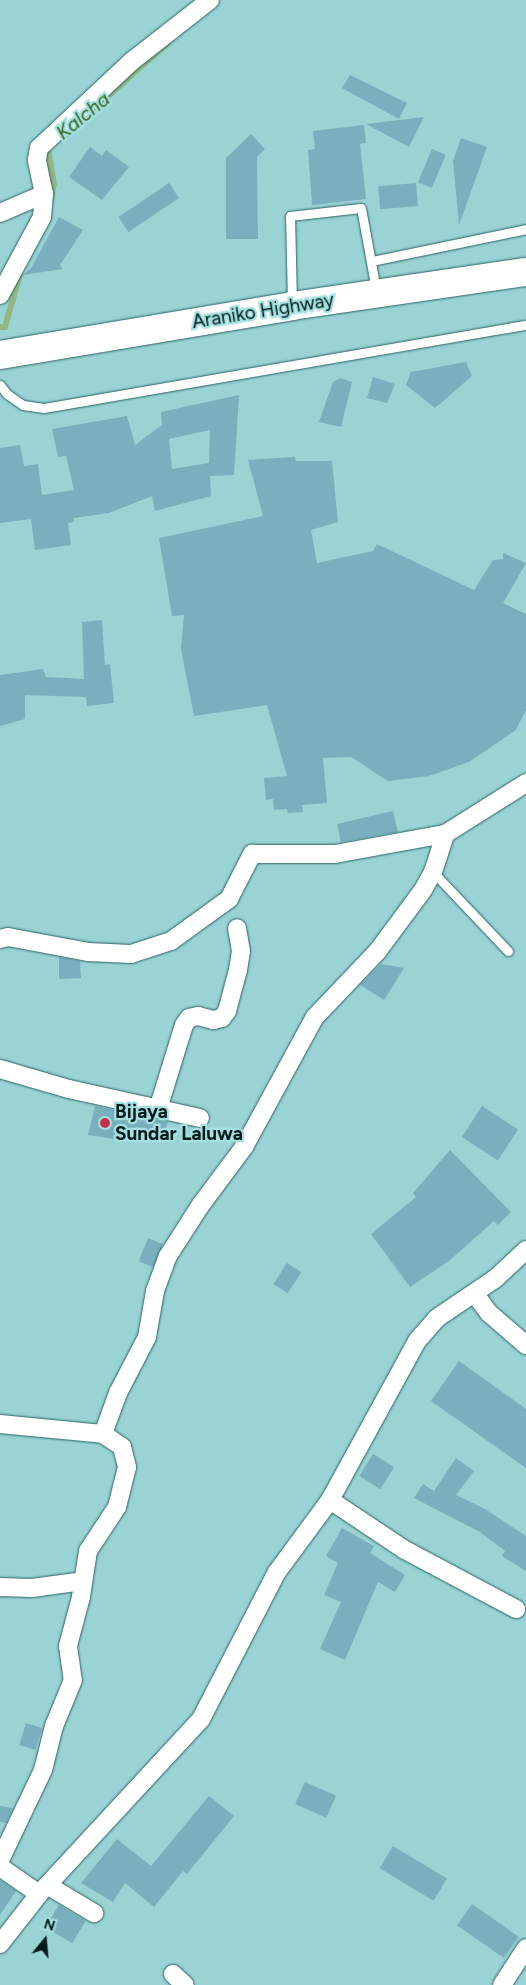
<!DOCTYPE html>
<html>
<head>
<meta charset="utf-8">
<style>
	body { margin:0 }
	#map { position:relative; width:526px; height:1985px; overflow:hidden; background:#99d3d3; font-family:Figtree,sans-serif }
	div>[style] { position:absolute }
	.stream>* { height:5.5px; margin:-2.75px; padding:0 2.75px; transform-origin:2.75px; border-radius:2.75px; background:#92b782 }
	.building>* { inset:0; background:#7ab0be; transform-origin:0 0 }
	.roads { filter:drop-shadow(0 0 1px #2a6364) drop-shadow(0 0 1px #2a6364) }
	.lane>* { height:9px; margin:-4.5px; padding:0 4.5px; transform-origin:4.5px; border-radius:4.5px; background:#fff }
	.street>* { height:18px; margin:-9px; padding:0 9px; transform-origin:9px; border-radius:9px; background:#fff }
	.highway>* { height:28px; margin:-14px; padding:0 14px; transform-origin:14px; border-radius:14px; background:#fff }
	.dots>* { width:14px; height:14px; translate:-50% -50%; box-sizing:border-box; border:2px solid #a5e0e1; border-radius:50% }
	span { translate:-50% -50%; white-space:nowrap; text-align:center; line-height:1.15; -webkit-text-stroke:4.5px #a5e0e1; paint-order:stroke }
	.street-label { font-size:19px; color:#031a1a }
	.poi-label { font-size:19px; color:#031a1a; font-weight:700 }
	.left { translate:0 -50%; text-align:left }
	.water-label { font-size:20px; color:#36641d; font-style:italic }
	.north { position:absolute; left:20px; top:1915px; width:50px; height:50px; -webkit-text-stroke:4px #a5e0e1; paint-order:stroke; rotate:17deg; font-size:14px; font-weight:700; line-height:20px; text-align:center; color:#031a1a }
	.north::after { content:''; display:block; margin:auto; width:18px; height:22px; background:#031a1a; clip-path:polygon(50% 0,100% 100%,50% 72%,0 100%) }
</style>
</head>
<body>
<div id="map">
	<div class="stream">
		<div style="left:83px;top:118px;width:113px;rotate:-41.4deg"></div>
		<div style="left:48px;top:145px;width:39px;rotate:81deg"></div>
		<div style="left:54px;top:184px;width:15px;rotate:98deg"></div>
		<div style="left:0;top:327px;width:5px"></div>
		<div style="left:5px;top:327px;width:55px;rotate:-74.2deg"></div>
	</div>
	<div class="building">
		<div style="clip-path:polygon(350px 75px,407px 103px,399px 119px,342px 88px)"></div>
		<div style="clip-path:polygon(424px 117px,409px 147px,366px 124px)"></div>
		<div style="clip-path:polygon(364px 125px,366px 143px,360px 144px,366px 199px,312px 205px,308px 150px,315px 149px,313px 131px)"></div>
		<div style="clip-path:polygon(251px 134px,265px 149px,257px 157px,258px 239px,226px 239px,226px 158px)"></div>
		<div style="clip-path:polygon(461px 138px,487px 147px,459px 225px,453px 161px)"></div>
		<div style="clip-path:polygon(90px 147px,102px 156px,106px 150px,129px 167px,102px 200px,69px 177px)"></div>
		<div style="left:432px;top:149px;width:15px;height:36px;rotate:23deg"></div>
		<div style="left:169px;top:183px;width:18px;height:61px;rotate:56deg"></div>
		<div style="left:416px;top:183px;width:23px;height:38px;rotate:85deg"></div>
		<div style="clip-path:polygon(59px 217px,83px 230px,60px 265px,63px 269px,23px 275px,31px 268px)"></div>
		<div style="clip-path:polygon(466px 362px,472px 376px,435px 408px,406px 385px,411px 372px)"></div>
		<div style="clip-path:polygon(373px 377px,395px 384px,387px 403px,367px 398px)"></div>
		<div style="clip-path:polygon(340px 378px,352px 382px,341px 427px,319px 422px,333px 382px)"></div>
		<div style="clip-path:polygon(evenodd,239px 395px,234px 475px,210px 476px,211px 496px,155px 511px,152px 496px,109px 513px,74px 518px,74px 522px,68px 523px,71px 545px,35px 550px,31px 519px,0 523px,0 448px,20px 445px,24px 466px,38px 464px,42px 495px,74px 490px,66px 456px,58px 457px,52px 429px,127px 416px,135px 445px,162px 425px,161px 412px,239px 395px,210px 430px,209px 463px,172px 469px,169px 439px,210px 430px)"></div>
		<div style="clip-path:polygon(295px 457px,296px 461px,332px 461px,338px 522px,311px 530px,317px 563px,373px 551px,377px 544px,474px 590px,493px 560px,503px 559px,503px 553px,526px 563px,503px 603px,526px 614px,526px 710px,516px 730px,469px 762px,429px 776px,388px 781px,351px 757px,323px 758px,327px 803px,302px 805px,303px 812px,288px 813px,287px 809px,274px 810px,273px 799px,266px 800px,264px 778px,287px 776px,267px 705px,194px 716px,181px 649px,184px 615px,172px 616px,159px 538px,263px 516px,248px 460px)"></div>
		<div style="clip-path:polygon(102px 620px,105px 665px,110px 664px,114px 703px,87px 706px,86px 697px,25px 695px,25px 719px,0 726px,0 675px,43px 669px,46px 677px,84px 679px,82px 622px)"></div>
		<div style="clip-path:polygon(393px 811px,398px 832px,341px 842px,337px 824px)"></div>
		<div style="clip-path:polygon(59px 957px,80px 961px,81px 978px,59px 979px)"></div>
		<div style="clip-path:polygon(381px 964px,404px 968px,384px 1000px,360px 985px)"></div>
		<div style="clip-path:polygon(95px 1106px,168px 1122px,162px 1140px,117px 1131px,115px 1139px,88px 1135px)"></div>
		<div style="left:482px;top:1106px;width:43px;height:37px;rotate:33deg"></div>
		<div style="clip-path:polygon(450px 1150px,511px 1212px,498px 1225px,494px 1221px,449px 1261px,410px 1287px,371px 1234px,416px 1197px,413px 1193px)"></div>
		<div style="left:148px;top:1238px;width:16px;height:25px;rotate:22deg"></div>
		<div style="left:287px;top:1263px;width:17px;height:25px;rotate:33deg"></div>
		<div style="clip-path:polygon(459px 1361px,526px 1409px,526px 1468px,431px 1401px)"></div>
		<div style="left:373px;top:1454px;width:25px;height:26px;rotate:32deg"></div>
		<div style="clip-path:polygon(456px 1458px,474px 1471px,456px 1495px,485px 1509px,526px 1536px,526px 1571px,502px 1556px,505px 1551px,480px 1532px,414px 1498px,423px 1484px,434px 1491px)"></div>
		<div style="clip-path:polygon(342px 1528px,374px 1546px,370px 1553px,405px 1575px,395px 1592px,378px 1582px,345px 1660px,320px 1649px,341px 1602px,324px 1595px,338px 1563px,326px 1556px)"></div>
		<div style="left:26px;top:1723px;width:17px;height:23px;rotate:17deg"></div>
		<div style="left:305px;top:1782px;width:34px;height:24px;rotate:24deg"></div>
		<div style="clip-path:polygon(209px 1796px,234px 1816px,187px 1874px,183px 1871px,154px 1907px,125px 1883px,113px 1902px,81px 1883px,117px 1839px,151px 1866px)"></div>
		<div style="clip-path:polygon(0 1806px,13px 1808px,6px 1823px,0 1822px)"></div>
		<div style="left:393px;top:1846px;width:63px;height:26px;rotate:31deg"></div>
		<div style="clip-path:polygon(0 1880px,16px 1891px,0 1915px)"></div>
		<div style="left:472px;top:1904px;width:57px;height:26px;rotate:35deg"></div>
		<div style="left:59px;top:1905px;width:31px;height:26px;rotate:31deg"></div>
	</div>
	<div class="roads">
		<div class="lane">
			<div style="left:372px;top:261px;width:157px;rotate:-11.7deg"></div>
			<div style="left:292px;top:303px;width:87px;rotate:-91.3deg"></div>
			<div style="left:290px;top:216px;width:71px;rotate:-6.4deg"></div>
			<div style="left:361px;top:208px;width:83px;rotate:79.6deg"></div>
			<div style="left:0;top:385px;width:11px;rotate:52deg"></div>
			<div style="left:7px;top:394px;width:19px;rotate:35deg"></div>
			<div style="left:23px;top:405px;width:21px;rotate:8deg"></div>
			<div style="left:44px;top:408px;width:489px;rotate:-9.8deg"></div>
			<div style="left:433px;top:872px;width:109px;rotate:46.5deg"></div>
		</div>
		<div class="street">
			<div style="left:0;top:213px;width:48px;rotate:-23.4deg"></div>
			<div style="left:0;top:295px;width:89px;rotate:-61.7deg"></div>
			<div style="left:42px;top:217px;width:23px;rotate:-85deg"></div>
			<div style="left:44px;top:194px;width:35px;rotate:-102deg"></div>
			<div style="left:37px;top:160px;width:12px;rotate:-81deg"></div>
			<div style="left:39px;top:148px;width:127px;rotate:-43.1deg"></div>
			<div style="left:132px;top:61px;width:99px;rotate:-38deg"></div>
			<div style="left:0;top:939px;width:8px;rotate:-14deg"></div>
			<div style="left:8px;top:937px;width:81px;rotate:10.6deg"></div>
			<div style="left:88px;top:952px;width:43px;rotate:2.7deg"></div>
			<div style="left:131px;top:954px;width:42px;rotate:-18deg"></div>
			<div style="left:171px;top:941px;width:72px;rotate:-35.9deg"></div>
			<div style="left:229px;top:899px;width:51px;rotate:-62.9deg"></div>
			<div style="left:252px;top:854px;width:83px"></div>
			<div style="left:335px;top:854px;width:112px;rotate:-10.3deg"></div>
			<div style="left:445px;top:834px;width:96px;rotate:-32.2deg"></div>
			<div style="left:0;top:1069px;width:72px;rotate:16.2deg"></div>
			<div style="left:69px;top:1089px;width:134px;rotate:12.5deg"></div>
			<div style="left:158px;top:1109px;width:88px;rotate:-72.8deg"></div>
			<div style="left:184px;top:1025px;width:9px;rotate:-54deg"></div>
			<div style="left:189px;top:1018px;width:9px;rotate:-13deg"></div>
			<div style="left:198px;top:1016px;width:16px;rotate:15deg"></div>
			<div style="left:213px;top:1020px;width:9px;rotate:-13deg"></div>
			<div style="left:222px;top:1018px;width:9px;rotate:-54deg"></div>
			<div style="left:227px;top:1011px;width:42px;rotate:-75deg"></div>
			<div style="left:238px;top:970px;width:19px;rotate:-81deg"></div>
			<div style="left:241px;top:951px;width:23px;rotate:-100deg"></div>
			<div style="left:475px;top:1294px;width:24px;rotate:54deg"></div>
			<div style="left:489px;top:1313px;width:49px;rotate:40.9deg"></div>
			<div style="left:0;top:1424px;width:103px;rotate:5.5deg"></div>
			<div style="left:103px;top:1434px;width:23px;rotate:34deg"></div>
			<div style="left:122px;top:1447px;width:21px;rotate:76deg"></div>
			<div style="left:127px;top:1467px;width:41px;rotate:104deg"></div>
			<div style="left:117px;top:1507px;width:53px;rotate:123.4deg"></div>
			<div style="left:88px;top:1551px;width:47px;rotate:98.7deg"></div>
			<div style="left:81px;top:1597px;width:51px;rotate:104.9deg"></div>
			<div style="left:68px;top:1646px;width:34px;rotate:82deg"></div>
			<div style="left:73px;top:1680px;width:50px;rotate:112.4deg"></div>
			<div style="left:54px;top:1726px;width:45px;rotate:104deg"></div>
			<div style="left:43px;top:1770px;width:100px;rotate:115.5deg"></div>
			<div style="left:103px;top:1434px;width:44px;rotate:-69.9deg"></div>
			<div style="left:118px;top:1393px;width:63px;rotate:-62.6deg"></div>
			<div style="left:147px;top:1337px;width:47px;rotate:-80.1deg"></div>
			<div style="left:155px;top:1291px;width:37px;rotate:-70deg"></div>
			<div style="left:168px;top:1256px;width:59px;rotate:-57.4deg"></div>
			<div style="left:200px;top:1206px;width:74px;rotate:-53.3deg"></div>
			<div style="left:244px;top:1147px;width:148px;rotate:-61.4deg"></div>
			<div style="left:315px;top:1017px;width:90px;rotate:-46.4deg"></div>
			<div style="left:377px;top:952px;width:77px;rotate:-53.4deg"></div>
			<div style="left:423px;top:890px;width:21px;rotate:-61deg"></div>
			<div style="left:433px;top:872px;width:40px;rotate:-72deg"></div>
			<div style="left:330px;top:1500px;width:90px;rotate:33.7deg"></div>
			<div style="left:405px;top:1550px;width:126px;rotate:28deg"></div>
			<div style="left:0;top:1587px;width:32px;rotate:2deg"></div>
			<div style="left:32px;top:1588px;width:51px;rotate:-7.8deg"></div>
			<div style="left:0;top:1867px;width:47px;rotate:34.7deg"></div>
			<div style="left:47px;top:1885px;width:55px;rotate:30.8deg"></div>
			<div style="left:0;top:1944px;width:63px;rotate:-52deg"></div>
			<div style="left:39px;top:1894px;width:238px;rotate:-47.2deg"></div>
			<div style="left:201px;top:1719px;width:165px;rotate:-62.7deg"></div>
			<div style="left:277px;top:1572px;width:89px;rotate:-53.6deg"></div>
			<div style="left:330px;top:1500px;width:181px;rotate:-61.3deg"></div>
			<div style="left:417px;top:1341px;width:30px;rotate:-49deg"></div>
			<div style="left:437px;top:1318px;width:71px;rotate:-34.1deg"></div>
			<div style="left:496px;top:1278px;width:41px;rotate:-43deg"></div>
			<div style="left:173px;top:1974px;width:16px;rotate:43deg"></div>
			<div style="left:502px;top:1985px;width:44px;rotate:-57deg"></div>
		</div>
		<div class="highway">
			<div style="left:0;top:355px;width:296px;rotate:-9.5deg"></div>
			<div style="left:292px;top:306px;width:236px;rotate:-8.3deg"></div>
		</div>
	</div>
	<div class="dots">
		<div style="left:105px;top:1123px;background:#c4334b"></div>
	</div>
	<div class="street-label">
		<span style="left:263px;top:311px;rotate:-9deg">Araniko Highway</span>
	</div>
	<div class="poi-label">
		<span class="left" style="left:115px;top:1123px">Bijaya<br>Sundar Laluwa</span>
	</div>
	<div class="water-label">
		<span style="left:83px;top:116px;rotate:-39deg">Kalcha</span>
	</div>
	<div class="north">N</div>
</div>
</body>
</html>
